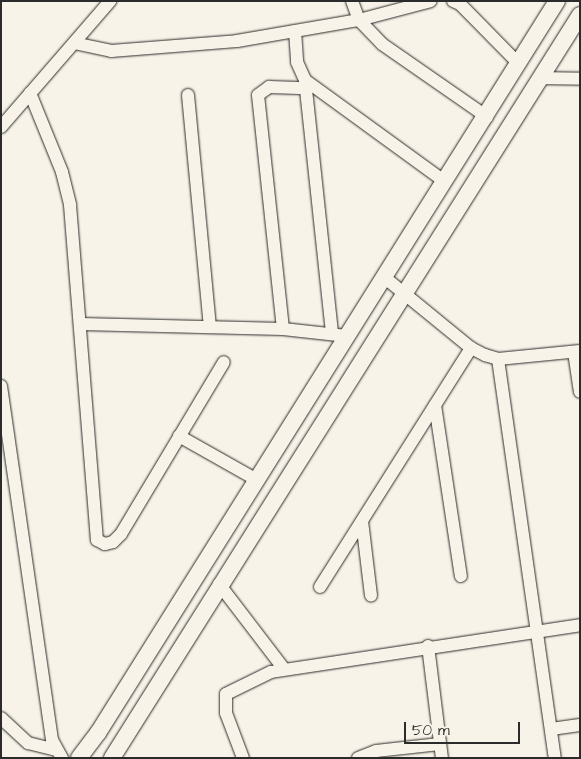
<!DOCTYPE html>
<html>
<head>
<meta charset="utf-8">
<style>
	body { margin:0 }
	#map { position:relative; width:581px; height:759px; overflow:hidden; background:#f7f3e8; font-family:"Architects Daughter",sans-serif }
	div>[style] { position:absolute }
	.roads { filter:drop-shadow(0 0 1px #2b2b2b) drop-shadow(0 0 1px #2b2b2b) }
	.minor>* { height:12px; margin:-6px; padding:0 6px; transform-origin:6px; border-radius:6px; background:#f7f3e8 }
	.secondary>* { height:16px; margin:-8px; padding:0 8px; transform-origin:8px; border-radius:8px; background:#f7f3e8 }
	span { translate:-50% -50%; white-space:nowrap; text-align:center; line-height:1.15; -webkit-text-stroke:5px #f7f3e8; paint-order:stroke }
	.frame { position:absolute; inset:0; border:2px solid #2b2b2b; pointer-events:none }
	.scale { position:absolute; left:404px; top:722px; width:116px; height:22px; box-sizing:border-box; border:2px solid #2b2b2b; border-top:0; padding-left:6px; font-size:15px; line-height:18px; white-space:nowrap; color:#2b2b2b; -webkit-text-stroke:4px #f7f3e8; paint-order:stroke }
</style>
</head>
<body>
<div id="map">
	<div class="roads">
		<div class="minor">
			<div style="left:352px;top:1px;width:20px;rotate:70deg"></div>
			<div style="left:359px;top:20px;width:33px;rotate:46deg"></div>
			<div style="left:382px;top:44px;width:128px;rotate:34.8deg"></div>
			<div style="left:453px;top:1px;width:8px;rotate:23deg"></div>
			<div style="left:460px;top:4px;width:84px;rotate:45.5deg"></div>
			<div style="left:295px;top:31px;width:31px;rotate:86deg"></div>
			<div style="left:297px;top:62px;width:20px;rotate:66deg"></div>
			<div style="left:305px;top:80px;width:172px;rotate:36deg"></div>
			<div style="left:74px;top:43px;width:38px;rotate:12deg"></div>
			<div style="left:111px;top:51px;width:126px;rotate:-4.5deg"></div>
			<div style="left:237px;top:41px;width:124px;rotate:-9.8deg"></div>
			<div style="left:359px;top:20px;width:74px;rotate:-14.8deg"></div>
			<div style="left:541px;top:78px;width:39px;rotate:1deg"></div>
			<div style="left:305px;top:80px;width:255px;rotate:83.9deg"></div>
			<div style="left:30px;top:93px;width:85px;rotate:67.9deg"></div>
			<div style="left:62px;top:172px;width:34px;rotate:76deg"></div>
			<div style="left:70px;top:205px;width:336px;rotate:85.4deg"></div>
			<div style="left:97px;top:540px;width:9px;rotate:27deg"></div>
			<div style="left:105px;top:544px;width:8px;rotate:-14deg"></div>
			<div style="left:113px;top:542px;width:11px;rotate:-45deg"></div>
			<div style="left:121px;top:534px;width:200px;rotate:-59.1deg"></div>
			<div style="left:188px;top:95px;width:233px;rotate:84.6deg"></div>
			<div style="left:1px;top:127px;width:167px;rotate:-49.1deg"></div>
			<div style="left:384px;top:277px;width:112px;rotate:39.2deg"></div>
			<div style="left:471px;top:348px;width:16px;rotate:27deg"></div>
			<div style="left:485px;top:355px;width:14px;rotate:17deg"></div>
			<div style="left:498px;top:359px;width:82px;rotate:-5.6deg"></div>
			<div style="left:81px;top:324px;width:202px;rotate:1.4deg"></div>
			<div style="left:283px;top:329px;width:64px;rotate:6.2deg"></div>
			<div style="left:283px;top:329px;width:235px;rotate:-96.1deg"></div>
			<div style="left:258px;top:95px;width:14px;rotate:-36deg"></div>
			<div style="left:269px;top:87px;width:37px;rotate:2deg"></div>
			<div style="left:574px;top:352px;width:40px;rotate:81.5deg"></div>
			<div style="left:498px;top:359px;width:403px;rotate:81.9deg"></div>
			<div style="left:1px;top:386px;width:358px;rotate:81.8deg"></div>
			<div style="left:52px;top:740px;width:21px;rotate:61deg"></div>
			<div style="left:435px;top:405px;width:173px;rotate:81.4deg"></div>
			<div style="left:179px;top:436px;width:90px;rotate:29.4deg"></div>
			<div style="left:362px;top:521px;width:75px;rotate:83.1deg"></div>
			<div style="left:219px;top:584px;width:107px;rotate:52.6deg"></div>
			<div style="left:320px;top:587px;width:283px;rotate:-57.7deg"></div>
			<div style="left:428px;top:646px;width:113px;rotate:82.9deg"></div>
			<div style="left:1px;top:718px;width:37px;rotate:43deg"></div>
			<div style="left:28px;top:743px;width:29px;rotate:14deg"></div>
			<div style="left:551px;top:729px;width:29px;rotate:-8deg"></div>
			<div style="left:243px;top:758px;width:48px;rotate:-110.7deg"></div>
			<div style="left:226px;top:713px;width:19px;rotate:-90deg"></div>
			<div style="left:226px;top:694px;width:50px;rotate:-26.1deg"></div>
			<div style="left:271px;top:672px;width:313px;rotate:-8.6deg"></div>
			<div style="left:358px;top:758px;width:19px;rotate:-21deg"></div>
			<div style="left:376px;top:751px;width:64px;rotate:-6.2deg"></div>
		</div>
		<div class="secondary">
			<div style="left:79px;top:758px;width:31px;rotate:-53deg"></div>
			<div style="left:98px;top:733px;width:864px;rotate:-57.91deg"></div>
			<div style="left:112px;top:758px;width:878px;rotate:-57.79deg"></div>
		</div>
	</div>
	<div class="frame"></div>
	<div class="scale">50 m</div>
</div>
</body>
</html>
